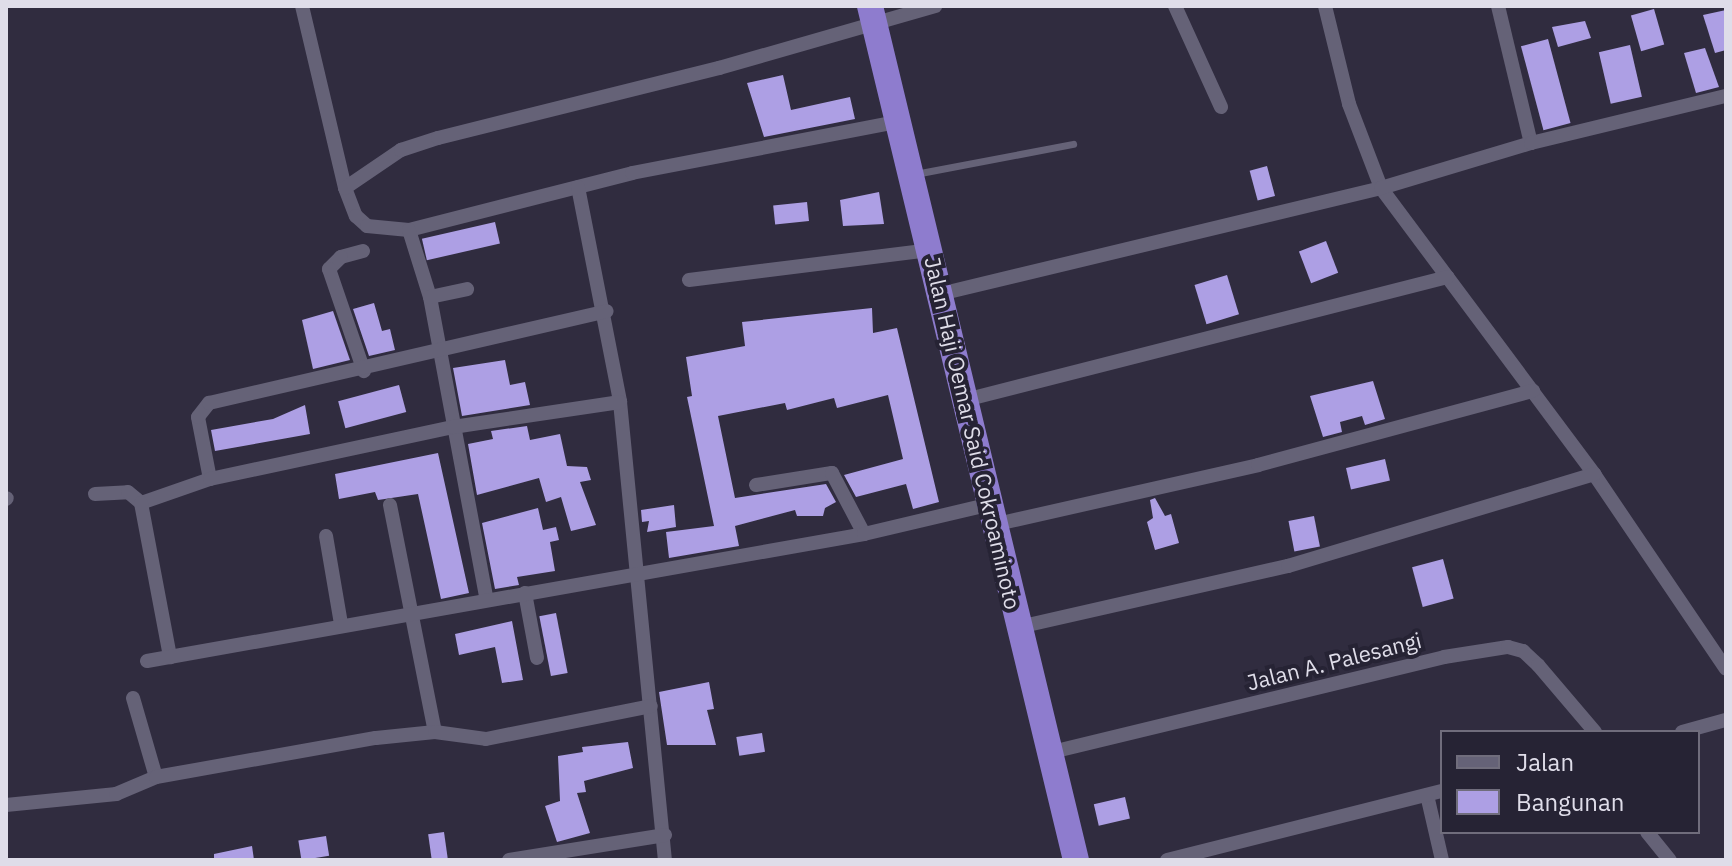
<!DOCTYPE html>
<html>
<head>
<meta charset="utf-8">
<style>
	body { margin:0 }
	#map { position:relative; width:1732px; height:866px; overflow:hidden; background:#302c3f; font-family:"IBM Plex Sans",sans-serif }
	div>[style] { position:absolute }
	.building>* { inset:0; background:#ad9fe4; transform-origin:0 0 }
	.lane>* { height:7px; margin:-3.5px; padding:0 3.5px; transform-origin:3.5px; border-radius:3.5px; background:#656277 }
	.street>* { height:14px; margin:-7px; padding:0 7px; transform-origin:7px; border-radius:7px; background:#656277 }
	.highway>* { height:26px; margin:-13px; padding:0 13px; transform-origin:13px; border-radius:13px; background:#8e7cce }
	span { translate:-50% -50%; white-space:nowrap; text-align:center; line-height:1.15; -webkit-text-stroke:8px #262334; paint-order:stroke }
	.street-label { font-size:22px; color:#dfdde9 }
	.frame { position:absolute; inset:0; border:8px solid #dfdde9; pointer-events:none }
	.legend { position:absolute; left:1440px; top:730px; width:260px; height:104px; box-sizing:border-box; background:#262334; border:2px solid #706d7c; margin:0; padding:10px 14px; list-style:none; font-size:24px; color:#dfdde9 }
	.legend li { display:flex; align-items:center; gap:16px; height:40px }
	.legend b { width:40px; border:2px solid #706d7c }
</style>
</head>
<body>
<div id="map">
	<div class="building">
		<div style="left:1654px;top:9px;width:37px;height:24px;rotate:74deg"></div>
		<div style="clip-path:polygon(1726px 10px,1726px 50px,1715px 53px,1703px 15px)"></div>
		<div style="clip-path:polygon(1585px 21px,1591px 38px,1558px 47px,1552px 27px)"></div>
		<div style="left:1548px;top:39px;width:87px;height:28px;rotate:75deg"></div>
		<div style="left:1630px;top:45px;width:53px;height:32px;rotate:77deg"></div>
		<div style="clip-path:polygon(1705px 48px,1719px 87px,1696px 93px,1684px 53px)"></div>
		<div style="clip-path:polygon(783px 75px,791px 110px,850px 97px,855px 119px,764px 137px,747px 83px)"></div>
		<div style="left:1267px;top:166px;width:31px;height:18px;rotate:75deg"></div>
		<div style="clip-path:polygon(879px 192px,884px 224px,843px 226px,840px 200px)"></div>
		<div style="left:807px;top:202px;width:19px;height:34px;rotate:84deg"></div>
		<div style="left:495px;top:222px;width:22px;height:75px;rotate:77deg"></div>
		<div style="left:1326px;top:241px;width:34px;height:29px;rotate:69deg"></div>
		<div style="left:1227px;top:275px;width:41px;height:34px;rotate:73deg"></div>
		<div style="clip-path:polygon(374px 303px,382px 331px,390px 329px,395px 350px,369px 356px,353px 309px)"></div>
		<div style="clip-path:polygon(872px 308px,873px 333px,897px 328px,939px 502px,913px 509px,906px 484px,856px 497px,844px 475px,903px 459px,888px 395px,837px 408px,834px 398px,787px 410px,785px 403px,718px 416px,735px 498px,826px 484px,836px 502px,825px 508px,823px 516px,797px 516px,795px 510px,735px 526px,739px 546px,669px 558px,666px 532px,714px 526px,687px 397px,692px 396px,686px 357px,745px 346px,742px 322px)"></div>
		<div style="clip-path:polygon(333px 311px,350px 360px,313px 369px,302px 320px)"></div>
		<div style="clip-path:polygon(505px 360px,510px 385px,525px 382px,530px 405px,462px 416px,453px 368px)"></div>
		<div style="clip-path:polygon(1373px 381px,1385px 419px,1365px 425px,1362px 416px,1340px 422px,1342px 432px,1323px 437px,1310px 396px)"></div>
		<div style="left:399px;top:385px;width:28px;height:63px;rotate:75deg"></div>
		<div style="clip-path:polygon(305px 405px,310px 434px,215px 451px,211px 430px,273px 419px)"></div>
		<div style="clip-path:polygon(527px 426px,530px 440px,560px 434px,567px 466px,587px 467px,591px 480px,580px 482px,596px 525px,571px 531px,561px 497px,546px 502px,539px 478px,477px 495px,468px 444px,493px 439px,491px 431px)"></div>
		<div style="clip-path:polygon(438px 453px,469px 593px,441px 599px,418px 494px,378px 500px,375px 492px,339px 499px,335px 474px)"></div>
		<div style="left:1385px;top:459px;width:22px;height:40px;rotate:77deg"></div>
		<div style="clip-path:polygon(1155px 498px,1165px 516px,1171px 514px,1179px 543px,1155px 550px,1147px 522px,1153px 518px,1150px 500px)"></div>
		<div style="clip-path:polygon(674px 505px,676px 527px,647px 532px,649px 521px,642px 522px,641px 510px)"></div>
		<div style="clip-path:polygon(538px 508px,543px 530px,556px 527px,559px 540px,550px 542px,555px 571px,517px 577px,519px 585px,495px 589px,482px 523px)"></div>
		<div style="left:1314px;top:516px;width:31px;height:26px;rotate:79deg"></div>
		<div style="left:1443px;top:559px;width:41px;height:32px;rotate:75deg"></div>
		<div style="left:556px;top:613px;width:61px;height:17px;rotate:79deg"></div>
		<div style="clip-path:polygon(512px 621px,523px 680px,502px 683px,495px 647px,459px 655px,455px 634px)"></div>
		<div style="clip-path:polygon(709px 682px,714px 709px,707px 710px,716px 745px,667px 745px,659px 692px)"></div>
		<div style="left:762px;top:733px;width:19px;height:26px;rotate:81deg"></div>
		<div style="clip-path:polygon(628px 742px,633px 768px,584px 781px,586px 792px,577px 793px,590px 833px,557px 842px,545px 806px,560px 801px,558px 756px,583px 752px,582px 747px)"></div>
		<div style="left:1125px;top:797px;width:22px;height:32px;rotate:77deg"></div>
		<div style="left:444px;top:832px;width:28px;height:16px;rotate:82deg"></div>
		<div style="left:326px;top:836px;width:20px;height:28px;rotate:81deg"></div>
		<div style="clip-path:polygon(252px 846px,254px 860px,214px 860px,214px 854px)"></div>
	</div>
	<div class="lane">
		<div style="left:915px;top:174px;width:161px;rotate:-10.8deg"></div>
	</div>
	<div class="street">
		<div style="left:302px;top:6px;width:187px;rotate:76.7deg"></div>
		<div style="left:345px;top:188px;width:30px;rotate:69deg"></div>
		<div style="left:356px;top:216px;width:15px;rotate:42deg"></div>
		<div style="left:367px;top:226px;width:42px;rotate:5.4deg"></div>
		<div style="left:409px;top:230px;width:230px;rotate:-14.3deg"></div>
		<div style="left:632px;top:173px;width:270px;rotate:-10.9deg"></div>
		<div style="left:1175px;top:6px;width:111px;rotate:65.5deg"></div>
		<div style="left:1325px;top:6px;width:101px;rotate:76.2deg"></div>
		<div style="left:1349px;top:104px;width:90px;rotate:69.1deg"></div>
		<div style="left:1381px;top:188px;width:357px;rotate:53.3deg"></div>
		<div style="left:1594px;top:474px;width:235px;rotate:55.9deg"></div>
		<div style="left:1498px;top:6px;width:141px;rotate:76.5deg"></div>
		<div style="left:578px;top:187px;width:219px;rotate:78.9deg"></div>
		<div style="left:620px;top:402px;width:460px;rotate:84.4deg"></div>
		<div style="left:345px;top:188px;width:68px;rotate:-34.2deg"></div>
		<div style="left:401px;top:150px;width:39px;rotate:-18deg"></div>
		<div style="left:438px;top:138px;width:290px;rotate:-14deg"></div>
		<div style="left:719px;top:68px;width:225px;rotate:-16deg"></div>
		<div style="left:409px;top:230px;width:70px;rotate:72.6deg"></div>
		<div style="left:430px;top:297px;width:305px;rotate:79.4deg"></div>
		<div style="left:363px;top:251px;width:23px;rotate:165deg"></div>
		<div style="left:341px;top:257px;width:17px;rotate:135deg"></div>
		<div style="left:329px;top:269px;width:108px;rotate:71.1deg"></div>
		<div style="left:689px;top:280px;width:242px;rotate:-7.1deg"></div>
		<div style="left:940px;top:294px;width:454px;rotate:-13.5deg"></div>
		<div style="left:1381px;top:188px;width:157px;rotate:-16.7deg"></div>
		<div style="left:1531px;top:143px;width:201px;rotate:-13.6deg"></div>
		<div style="left:430px;top:297px;width:38px;rotate:-12deg"></div>
		<div style="left:965px;top:400px;width:498px;rotate:-14.3deg"></div>
		<div style="left:210px;top:479px;width:63px;rotate:-101deg"></div>
		<div style="left:198px;top:417px;width:18px;rotate:-52deg"></div>
		<div style="left:209px;top:403px;width:408px;rotate:-13deg"></div>
		<div style="left:756px;top:485px;width:77px;rotate:-9deg"></div>
		<div style="left:832px;top:473px;width:69px;rotate:62.3deg"></div>
		<div style="left:95px;top:494px;width:33px;rotate:-3deg"></div>
		<div style="left:128px;top:492px;width:17px;rotate:40deg"></div>
		<div style="left:141px;top:503px;width:73px;rotate:-19.2deg"></div>
		<div style="left:210px;top:479px;width:249px;rotate:-12.1deg"></div>
		<div style="left:453px;top:427px;width:169px;rotate:-8.5deg"></div>
		<div style="left:6px;top:499px;width:1px;rotate:-45deg"></div>
		<div style="left:141px;top:503px;width:157px;rotate:79.3deg"></div>
		<div style="left:390px;top:505px;width:231px;rotate:78.8deg"></div>
		<div style="left:997px;top:524px;width:268px;rotate:-12.7deg"></div>
		<div style="left:1258px;top:465px;width:285px;rotate:-15.1deg"></div>
		<div style="left:326px;top:536px;width:89px;rotate:80.3deg"></div>
		<div style="left:525px;top:593px;width:66px;rotate:79.5deg"></div>
		<div style="left:1019px;top:627px;width:276px;rotate:-12.8deg"></div>
		<div style="left:1288px;top:566px;width:320px;rotate:-16.7deg"></div>
		<div style="left:147px;top:661px;width:728px;rotate:-10.04deg"></div>
		<div style="left:864px;top:534px;width:130px;rotate:-13.3deg"></div>
		<div style="left:133px;top:698px;width:82px;rotate:73.8deg"></div>
		<div style="left:1682px;top:732px;width:46px;rotate:-15.3deg"></div>
		<div style="left:1052px;top:752px;width:403px;rotate:-13.6deg"></div>
		<div style="left:1444px;top:657px;width:65px;rotate:-8.9deg"></div>
		<div style="left:1508px;top:647px;width:16px;rotate:15deg"></div>
		<div style="left:1523px;top:651px;width:21px;rotate:43deg"></div>
		<div style="left:1538px;top:665px;width:88px;rotate:49.6deg"></div>
		<div style="left:1427px;top:795px;width:67px;rotate:77deg"></div>
		<div style="left:6px;top:805px;width:111px;rotate:-5.7deg"></div>
		<div style="left:116px;top:794px;width:43px;rotate:-23deg"></div>
		<div style="left:156px;top:777px;width:223px;rotate:-10.1deg"></div>
		<div style="left:376px;top:738px;width:59px;rotate:-5.8deg"></div>
		<div style="left:435px;top:732px;width:51px;rotate:7.8deg"></div>
		<div style="left:486px;top:739px;width:168px;rotate:-11.3deg"></div>
		<div style="left:1647px;top:832px;width:36px;rotate:51deg"></div>
		<div style="left:509px;top:860px;width:158px;rotate:-9.1deg"></div>
		<div style="left:1167px;top:860px;width:284px;rotate:-14.1deg"></div>
	</div>
	<div class="highway">
		<div style="left:870px;top:6px;width:878px;rotate:76.44deg"></div>
	</div>
	<div class="street-label">
		<span style="left:973px;top:433px;rotate:77deg">Jalan Haji Oemar Said Cokroaminoto</span>
		<span style="left:1334px;top:661px;rotate:-14deg">Jalan A. Palesangi</span>
	</div>
	<div class="frame"></div>
	<ul class="legend">
	<li><b style="height:10px;background:#656277"></b>Jalan</li>
	<li><b style="height:22px;background:#ad9fe4"></b>Bangunan</li>
	</ul>
</div>
</body>
</html>
